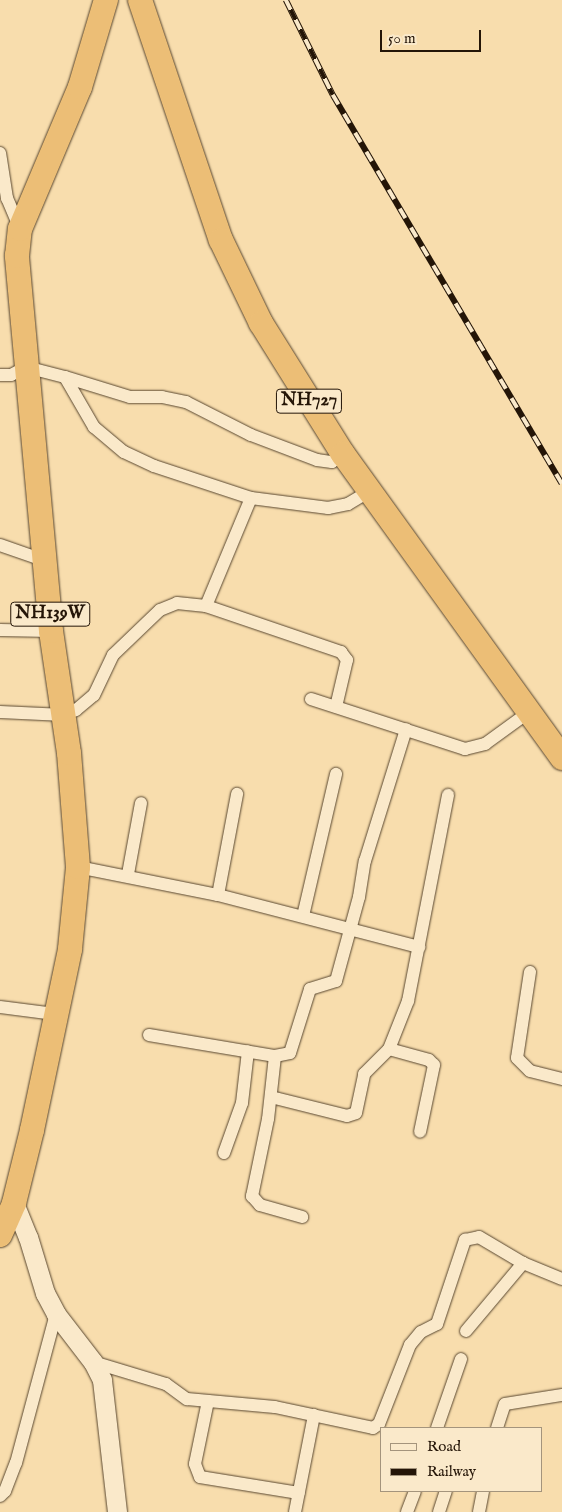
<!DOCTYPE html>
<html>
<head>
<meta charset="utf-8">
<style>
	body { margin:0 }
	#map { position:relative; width:562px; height:1512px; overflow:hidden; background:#f8ddad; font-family:"IM FELL English",serif }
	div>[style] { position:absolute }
	.roads { filter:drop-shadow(0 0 1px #594730) drop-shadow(0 0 1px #594730) }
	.street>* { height:12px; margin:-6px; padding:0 6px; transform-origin:6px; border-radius:6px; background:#fae9ca }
	.secondary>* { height:19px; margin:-9.5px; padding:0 9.5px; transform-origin:9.5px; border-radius:9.5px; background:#fae9ca }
	.highway>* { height:24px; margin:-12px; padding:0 12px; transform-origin:12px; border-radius:12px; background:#ecbe76 }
	.rail>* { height:5.5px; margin-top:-2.75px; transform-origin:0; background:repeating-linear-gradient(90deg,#fae9ca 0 11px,#241507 0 22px); box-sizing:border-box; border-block:1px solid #241507 }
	span { translate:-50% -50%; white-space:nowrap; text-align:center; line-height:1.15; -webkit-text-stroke:5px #fae9ca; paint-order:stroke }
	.shield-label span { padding:1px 4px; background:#fae9ca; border:1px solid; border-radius:4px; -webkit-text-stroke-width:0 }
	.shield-label { font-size:18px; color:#241507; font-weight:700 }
	.legend { position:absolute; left:380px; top:1427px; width:162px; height:65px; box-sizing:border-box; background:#fae9ca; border:1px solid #a4947c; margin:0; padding:6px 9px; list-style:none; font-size:15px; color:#241507 }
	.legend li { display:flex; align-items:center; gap:10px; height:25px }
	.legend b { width:25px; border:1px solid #a4947c }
	.scale { position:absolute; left:380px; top:30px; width:101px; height:22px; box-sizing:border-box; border:2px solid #241507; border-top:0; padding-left:6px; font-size:15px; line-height:18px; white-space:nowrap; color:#241507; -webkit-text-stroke:4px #fae9ca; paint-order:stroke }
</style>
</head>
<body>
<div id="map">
	<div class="roads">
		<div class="street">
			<div style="left:0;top:153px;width:46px;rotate:81.2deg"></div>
			<div style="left:7px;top:198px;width:34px;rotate:67deg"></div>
			<div style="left:0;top:375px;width:11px"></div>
			<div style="left:11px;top:375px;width:17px;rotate:-28deg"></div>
			<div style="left:26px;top:367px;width:40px;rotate:14.4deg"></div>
			<div style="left:65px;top:377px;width:58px;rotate:59.9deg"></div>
			<div style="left:94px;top:427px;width:39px;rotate:40deg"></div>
			<div style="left:124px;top:452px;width:33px;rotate:25deg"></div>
			<div style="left:154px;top:466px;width:102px;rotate:18.3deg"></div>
			<div style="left:251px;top:498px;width:78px;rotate:7.4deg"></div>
			<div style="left:328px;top:508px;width:20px;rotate:-11deg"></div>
			<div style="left:348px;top:504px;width:26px;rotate:-31deg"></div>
			<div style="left:65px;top:377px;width:68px;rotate:17.1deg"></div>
			<div style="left:130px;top:397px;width:32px"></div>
			<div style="left:162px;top:397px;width:25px;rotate:12deg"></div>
			<div style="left:186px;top:402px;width:73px;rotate:26.9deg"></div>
			<div style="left:251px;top:435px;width:71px;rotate:20.7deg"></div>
			<div style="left:317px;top:460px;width:15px;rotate:8deg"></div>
			<div style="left:332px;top:462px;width:14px;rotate:-36deg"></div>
			<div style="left:0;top:545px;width:49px;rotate:19.2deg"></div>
			<div style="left:206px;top:606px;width:143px;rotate:18.8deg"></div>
			<div style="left:341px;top:652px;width:10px;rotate:53deg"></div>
			<div style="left:347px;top:660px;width:48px;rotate:103.2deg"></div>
			<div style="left:0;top:630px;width:51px;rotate:1.1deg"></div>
			<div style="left:311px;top:699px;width:162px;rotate:18deg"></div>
			<div style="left:465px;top:749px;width:21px;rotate:-14deg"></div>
			<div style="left:485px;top:744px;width:54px;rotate:-36deg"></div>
			<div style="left:0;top:712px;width:64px;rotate:2.7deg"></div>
			<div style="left:64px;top:715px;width:13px;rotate:-23deg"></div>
			<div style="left:76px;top:710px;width:23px;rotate:-40deg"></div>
			<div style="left:94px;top:695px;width:44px;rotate:-64.6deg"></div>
			<div style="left:113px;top:655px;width:65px;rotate:-43.8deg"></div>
			<div style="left:160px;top:610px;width:18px;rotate:-22deg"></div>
			<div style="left:177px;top:603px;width:29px;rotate:6deg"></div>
			<div style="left:206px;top:606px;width:117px;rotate:-67.4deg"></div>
			<div style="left:78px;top:867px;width:143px;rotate:11.3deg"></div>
			<div style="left:218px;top:895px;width:208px;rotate:14.5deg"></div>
			<div style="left:128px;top:874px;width:72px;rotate:-79.6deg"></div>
			<div style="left:218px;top:895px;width:103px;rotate:-79.3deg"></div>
			<div style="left:303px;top:916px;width:146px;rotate:-76.9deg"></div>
			<div style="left:530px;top:972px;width:87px;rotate:98.6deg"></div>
			<div style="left:517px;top:1058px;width:18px;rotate:45deg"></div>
			<div style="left:530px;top:1071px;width:33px;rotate:14deg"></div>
			<div style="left:0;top:1007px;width:55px;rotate:7.3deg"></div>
			<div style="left:149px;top:1035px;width:128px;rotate:9.5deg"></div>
			<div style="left:275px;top:1056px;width:15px;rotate:-11deg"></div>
			<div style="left:290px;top:1053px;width:67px;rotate:-72.6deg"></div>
			<div style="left:310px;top:989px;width:27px;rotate:-17deg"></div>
			<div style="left:336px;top:981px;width:87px;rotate:-74.7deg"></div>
			<div style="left:359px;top:897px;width:36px;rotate:-81deg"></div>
			<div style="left:365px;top:861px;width:138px;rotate:-72.7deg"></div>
			<div style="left:389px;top:1049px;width:41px;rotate:15.4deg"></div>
			<div style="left:429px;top:1060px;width:7px;rotate:45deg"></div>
			<div style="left:434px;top:1065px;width:68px;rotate:101.8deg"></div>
			<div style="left:275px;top:1056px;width:63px;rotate:96.3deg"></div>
			<div style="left:268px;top:1119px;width:79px;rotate:101.7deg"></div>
			<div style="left:252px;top:1196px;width:12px;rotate:48deg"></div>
			<div style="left:260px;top:1205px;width:44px;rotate:15.9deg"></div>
			<div style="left:271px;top:1097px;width:78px;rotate:14deg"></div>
			<div style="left:347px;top:1116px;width:9px;rotate:-18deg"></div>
			<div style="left:356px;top:1113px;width:40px;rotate:-78deg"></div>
			<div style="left:364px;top:1074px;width:35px;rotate:-45deg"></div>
			<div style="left:389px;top:1049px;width:52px;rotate:-68.4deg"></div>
			<div style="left:408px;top:1001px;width:210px;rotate:-79deg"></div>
			<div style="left:224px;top:1153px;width:53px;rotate:-70.2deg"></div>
			<div style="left:242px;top:1103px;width:52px;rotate:-83.4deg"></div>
			<div style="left:466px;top:1331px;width:89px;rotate:-50deg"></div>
			<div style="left:523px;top:1263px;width:42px;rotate:22.3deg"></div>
			<div style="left:93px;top:1362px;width:76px;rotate:16.8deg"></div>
			<div style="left:166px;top:1384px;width:26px;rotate:36deg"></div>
			<div style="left:187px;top:1399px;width:88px;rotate:5.2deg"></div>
			<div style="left:275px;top:1407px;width:100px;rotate:12.1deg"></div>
			<div style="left:373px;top:1428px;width:7px;rotate:-34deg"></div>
			<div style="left:379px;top:1424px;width:85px;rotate:-68.6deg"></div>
			<div style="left:410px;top:1345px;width:17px;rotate:-50deg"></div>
			<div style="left:421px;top:1332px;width:18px;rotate:-27deg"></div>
			<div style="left:437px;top:1324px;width:89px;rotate:-71.6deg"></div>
			<div style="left:465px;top:1240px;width:14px;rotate:-12deg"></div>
			<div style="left:479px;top:1237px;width:51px;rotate:30.6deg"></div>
			<div style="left:208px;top:1401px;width:64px;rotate:101.7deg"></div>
			<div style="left:195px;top:1464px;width:14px;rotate:69deg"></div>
			<div style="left:200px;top:1477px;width:100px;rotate:9.2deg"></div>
			<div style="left:437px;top:1428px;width:73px;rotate:-70.8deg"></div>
			<div style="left:497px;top:1428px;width:25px;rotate:-72deg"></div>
			<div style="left:505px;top:1404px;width:58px;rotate:-9deg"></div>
			<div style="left:0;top:1496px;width:7px;rotate:-45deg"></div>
			<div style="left:5px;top:1491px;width:30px;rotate:-69deg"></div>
			<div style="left:16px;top:1463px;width:154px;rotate:-75deg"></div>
			<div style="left:295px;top:1512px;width:99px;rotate:-78.9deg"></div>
			<div style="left:407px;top:1512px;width:22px;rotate:-69deg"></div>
			<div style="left:439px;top:1512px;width:22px;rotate:-72deg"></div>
			<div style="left:479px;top:1512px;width:21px;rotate:-79deg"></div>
		</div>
		<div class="secondary">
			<div style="left:14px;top:1203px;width:37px;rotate:68deg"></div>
			<div style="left:28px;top:1237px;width:59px;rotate:73.1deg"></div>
			<div style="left:45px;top:1293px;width:24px;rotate:62deg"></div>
			<div style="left:56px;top:1314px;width:61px;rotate:52.4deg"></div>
			<div style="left:93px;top:1362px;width:20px;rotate:63deg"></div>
			<div style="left:102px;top:1380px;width:133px;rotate:83.5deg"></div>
		</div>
		<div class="highway">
			<div style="left:140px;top:0;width:253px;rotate:71.4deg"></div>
			<div style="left:221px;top:240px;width:92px;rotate:64.3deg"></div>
			<div style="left:261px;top:323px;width:155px;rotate:58deg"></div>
			<div style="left:343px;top:454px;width:375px;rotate:54.2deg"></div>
			<div style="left:0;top:1235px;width:35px;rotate:-66deg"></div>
			<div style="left:14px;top:1203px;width:75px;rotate:-76.1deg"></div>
			<div style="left:32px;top:1130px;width:185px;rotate:-78.1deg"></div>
			<div style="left:70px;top:949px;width:82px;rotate:-84.4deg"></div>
			<div style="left:78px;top:867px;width:114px;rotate:-94.5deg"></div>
			<div style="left:69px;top:753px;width:123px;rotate:-98.4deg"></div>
			<div style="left:51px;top:631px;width:377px;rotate:-95.2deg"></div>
			<div style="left:17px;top:256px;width:27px;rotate:-84deg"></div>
			<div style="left:20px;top:229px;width:154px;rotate:-67.1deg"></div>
			<div style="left:80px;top:87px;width:91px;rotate:-73.4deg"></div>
		</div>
	</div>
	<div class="rail">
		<div style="left:286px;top:0;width:106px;rotate:63.7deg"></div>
		<div style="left:333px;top:95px;width:451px;rotate:59.5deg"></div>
	</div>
	<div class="shield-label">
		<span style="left:309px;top:401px">NH727</span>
		<span style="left:50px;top:614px">NH139W</span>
	</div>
	<ul class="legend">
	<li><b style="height:6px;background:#fae9ca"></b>Road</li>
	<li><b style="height:6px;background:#241507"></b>Railway</li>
	</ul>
	<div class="scale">50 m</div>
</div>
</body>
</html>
